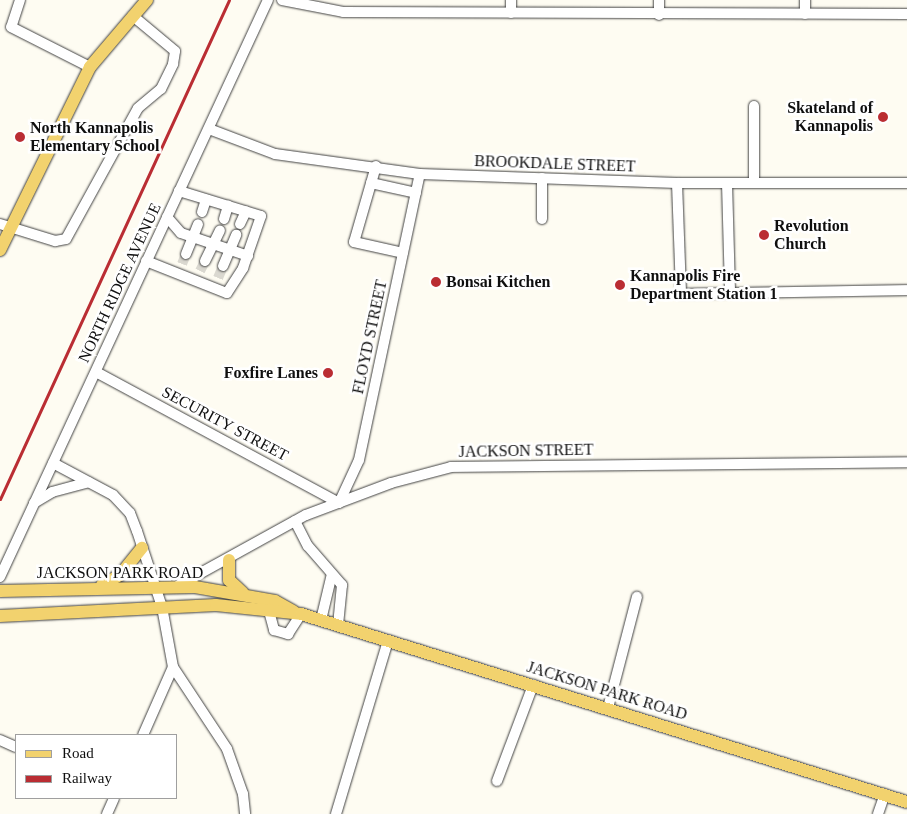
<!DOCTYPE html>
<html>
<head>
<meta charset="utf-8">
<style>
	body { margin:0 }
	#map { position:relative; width:907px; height:814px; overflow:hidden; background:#fefcf2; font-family:Georgia,serif }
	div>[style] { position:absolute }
	.minor-tunnel>* { height:10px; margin-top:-5px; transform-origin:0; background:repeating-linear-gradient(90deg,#dad8d0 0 10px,transparent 0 15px) }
	.roads { filter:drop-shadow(0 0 1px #424242) drop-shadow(0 0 1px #424242) }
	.minor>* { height:10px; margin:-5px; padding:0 5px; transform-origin:5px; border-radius:5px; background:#fff }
	.major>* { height:12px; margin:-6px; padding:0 6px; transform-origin:6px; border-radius:6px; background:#f2d26e }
	.rail>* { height:3px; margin:-1.5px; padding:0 1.5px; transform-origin:1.5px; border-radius:1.5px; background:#ba2d33 }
	.dots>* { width:14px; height:14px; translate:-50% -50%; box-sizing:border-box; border:2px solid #fff; border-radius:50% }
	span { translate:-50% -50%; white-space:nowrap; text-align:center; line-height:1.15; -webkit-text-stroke:5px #fff; paint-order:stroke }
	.poi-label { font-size:16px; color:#0f0f0f; font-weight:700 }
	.right { translate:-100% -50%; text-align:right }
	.left { translate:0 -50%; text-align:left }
	.street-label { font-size:16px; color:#0f0f0f }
	.legend { position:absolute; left:15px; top:734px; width:162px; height:65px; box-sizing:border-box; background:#fff; border:1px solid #9f9f9f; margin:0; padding:6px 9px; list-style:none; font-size:15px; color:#0f0f0f }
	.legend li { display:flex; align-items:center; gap:10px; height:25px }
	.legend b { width:25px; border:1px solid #9f9f9f }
</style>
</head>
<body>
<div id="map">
	<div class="minor-tunnel">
		<div style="left:182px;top:264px;width:11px;rotate:-68deg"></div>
		<div style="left:200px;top:271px;width:11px;rotate:-63deg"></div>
		<div style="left:218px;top:278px;width:13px;rotate:-67deg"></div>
	</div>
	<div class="roads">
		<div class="minor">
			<div style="left:20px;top:0;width:28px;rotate:108deg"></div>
			<div style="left:11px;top:27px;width:89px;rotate:26.9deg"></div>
			<div style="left:282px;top:0;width:62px;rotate:11.1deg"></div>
			<div style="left:343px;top:12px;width:564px;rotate:0.2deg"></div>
			<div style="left:659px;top:0;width:15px;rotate:90deg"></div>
			<div style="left:511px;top:13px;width:13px;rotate:-90deg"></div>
			<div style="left:805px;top:14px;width:14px;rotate:-90deg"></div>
			<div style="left:209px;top:129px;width:71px;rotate:20.7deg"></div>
			<div style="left:275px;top:154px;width:146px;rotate:7.9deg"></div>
			<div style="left:420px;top:174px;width:257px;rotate:2deg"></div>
			<div style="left:677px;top:183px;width:230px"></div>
			<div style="left:376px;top:166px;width:79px;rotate:106.1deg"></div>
			<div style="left:354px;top:242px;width:50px;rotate:12.7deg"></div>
			<div style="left:371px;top:183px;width:46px;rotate:12.5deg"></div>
			<div style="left:677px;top:183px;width:111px;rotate:87.9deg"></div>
			<div style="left:681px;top:294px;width:226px;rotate:-1deg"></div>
			<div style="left:727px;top:183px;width:110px;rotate:88.4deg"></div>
			<div style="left:754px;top:183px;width:77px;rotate:-90deg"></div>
			<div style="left:202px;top:212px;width:13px;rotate:-72deg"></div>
			<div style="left:167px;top:217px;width:21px;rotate:49deg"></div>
			<div style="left:181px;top:233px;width:71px;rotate:18.9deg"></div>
			<div style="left:224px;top:219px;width:14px;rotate:-73deg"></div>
			<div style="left:542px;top:219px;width:41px;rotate:-90deg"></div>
			<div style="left:0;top:224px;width:58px;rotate:17.2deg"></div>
			<div style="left:55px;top:241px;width:11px;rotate:-10deg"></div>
			<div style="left:66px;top:239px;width:149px;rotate:-61.2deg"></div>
			<div style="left:138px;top:108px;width:30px;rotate:-40deg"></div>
			<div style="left:161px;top:89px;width:28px;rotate:-64deg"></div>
			<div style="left:173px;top:64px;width:13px;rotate:-81deg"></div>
			<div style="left:175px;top:51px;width:55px;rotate:-140.2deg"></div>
			<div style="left:240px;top:224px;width:14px;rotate:-65deg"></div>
			<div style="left:186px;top:254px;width:32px;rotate:-68deg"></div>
			<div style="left:146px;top:261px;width:87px;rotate:21.6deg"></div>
			<div style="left:227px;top:293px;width:30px;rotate:-57deg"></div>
			<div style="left:243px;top:268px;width:55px;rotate:-70.9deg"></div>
			<div style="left:261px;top:216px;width:86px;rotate:-163deg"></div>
			<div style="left:205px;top:261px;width:34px;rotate:-64deg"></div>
			<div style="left:223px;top:266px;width:34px;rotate:-67deg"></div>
			<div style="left:96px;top:372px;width:276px;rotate:28.3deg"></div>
			<div style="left:339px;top:503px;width:47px;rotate:-65.1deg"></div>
			<div style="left:359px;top:460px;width:292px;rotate:-78deg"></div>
			<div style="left:53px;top:463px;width:68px;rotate:28.1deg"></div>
			<div style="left:113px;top:495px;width:25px;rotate:47deg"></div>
			<div style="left:130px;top:513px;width:19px;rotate:69deg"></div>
			<div style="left:137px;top:531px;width:80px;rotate:71.8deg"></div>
			<div style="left:162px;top:607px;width:61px;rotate:79.6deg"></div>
			<div style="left:173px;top:667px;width:74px;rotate:113.8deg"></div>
			<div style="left:34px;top:503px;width:21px;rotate:-31deg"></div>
			<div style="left:52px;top:492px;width:38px;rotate:-15deg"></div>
			<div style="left:295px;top:521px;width:28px;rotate:63deg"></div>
			<div style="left:308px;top:546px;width:52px;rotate:48.9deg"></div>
			<div style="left:342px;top:585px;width:40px;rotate:95.7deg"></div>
			<div style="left:0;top:577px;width:636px;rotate:-65.09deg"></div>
			<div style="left:179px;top:585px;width:145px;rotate:-28.9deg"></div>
			<div style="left:306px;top:515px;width:91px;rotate:-20.6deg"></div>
			<div style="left:391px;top:483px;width:62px;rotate:-14.9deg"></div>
			<div style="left:451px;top:467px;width:456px;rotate:-0.6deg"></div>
			<div style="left:269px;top:611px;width:20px;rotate:75deg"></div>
			<div style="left:274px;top:630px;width:15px;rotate:16deg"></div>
			<div style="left:288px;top:634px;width:24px;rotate:-57deg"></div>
			<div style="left:321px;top:620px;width:47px;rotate:-76.6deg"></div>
			<div style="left:173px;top:667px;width:98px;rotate:56.6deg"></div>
			<div style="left:227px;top:749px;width:48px;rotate:70.4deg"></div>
			<div style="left:243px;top:794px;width:20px;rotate:84deg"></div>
			<div style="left:608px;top:708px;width:115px;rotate:-75.4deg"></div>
			<div style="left:0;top:740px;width:17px;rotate:24deg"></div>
			<div style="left:497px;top:781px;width:103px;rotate:-69.4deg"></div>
			<div style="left:107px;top:814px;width:17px;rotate:-66deg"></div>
			<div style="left:336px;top:814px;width:181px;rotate:-73.3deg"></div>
			<div style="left:878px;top:814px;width:21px;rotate:-71deg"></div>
		</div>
		<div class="major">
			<div style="left:0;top:250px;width:204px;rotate:-63.8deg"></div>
			<div style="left:90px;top:67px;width:88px;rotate:-49.6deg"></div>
			<div style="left:229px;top:560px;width:20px;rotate:90deg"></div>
			<div style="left:229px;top:580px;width:19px;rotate:43deg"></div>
			<div style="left:102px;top:585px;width:21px;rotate:-29deg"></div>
			<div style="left:120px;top:575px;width:35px;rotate:-51deg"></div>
			<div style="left:0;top:591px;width:195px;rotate:-1.2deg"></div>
			<div style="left:195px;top:587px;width:81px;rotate:9.9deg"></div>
			<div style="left:275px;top:601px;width:21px;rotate:29deg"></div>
			<div style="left:0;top:616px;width:216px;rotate:-2.9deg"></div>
			<div style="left:216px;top:605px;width:85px;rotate:6deg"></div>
			<div style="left:301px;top:614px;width:634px;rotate:17.24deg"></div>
		</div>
	</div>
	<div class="rail">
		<div style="left:0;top:499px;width:549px;rotate:-65.35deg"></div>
	</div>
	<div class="dots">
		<div style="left:883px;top:117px;background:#ba2d33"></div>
		<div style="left:20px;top:137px;background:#ba2d33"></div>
		<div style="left:764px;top:235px;background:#ba2d33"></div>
		<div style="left:436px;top:282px;background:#ba2d33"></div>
		<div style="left:620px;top:285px;background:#ba2d33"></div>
		<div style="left:328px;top:373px;background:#ba2d33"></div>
	</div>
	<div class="poi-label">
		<span class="right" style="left:873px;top:117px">Skateland of<br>Kannapolis</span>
		<span class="left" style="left:30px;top:137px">North Kannapolis<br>Elementary School</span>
		<span class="left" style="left:774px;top:235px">Revolution<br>Church</span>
		<span class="left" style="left:630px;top:285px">Kannapolis Fire<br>Department Station 1</span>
		<span class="left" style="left:446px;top:282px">Bonsai Kitchen</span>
		<span class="right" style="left:318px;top:373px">Foxfire Lanes</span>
	</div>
	<div class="street-label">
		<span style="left:555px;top:164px;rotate:2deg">BROOKDALE STREET</span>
		<span style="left:120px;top:283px;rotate:-65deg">NORTH RIDGE AVENUE</span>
		<span style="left:370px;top:337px;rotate:-78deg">FLOYD STREET</span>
		<span style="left:225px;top:424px;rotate:28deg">SECURITY STREET</span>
		<span style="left:526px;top:451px;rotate:-1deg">JACKSON STREET</span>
		<span style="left:120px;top:573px">JACKSON PARK ROAD</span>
		<span style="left:607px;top:691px;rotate:17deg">JACKSON PARK ROAD</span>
	</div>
	<ul class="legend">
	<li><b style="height:6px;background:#f2d26e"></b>Road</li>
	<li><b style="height:6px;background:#ba2d33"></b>Railway</li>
	</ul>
</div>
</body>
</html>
